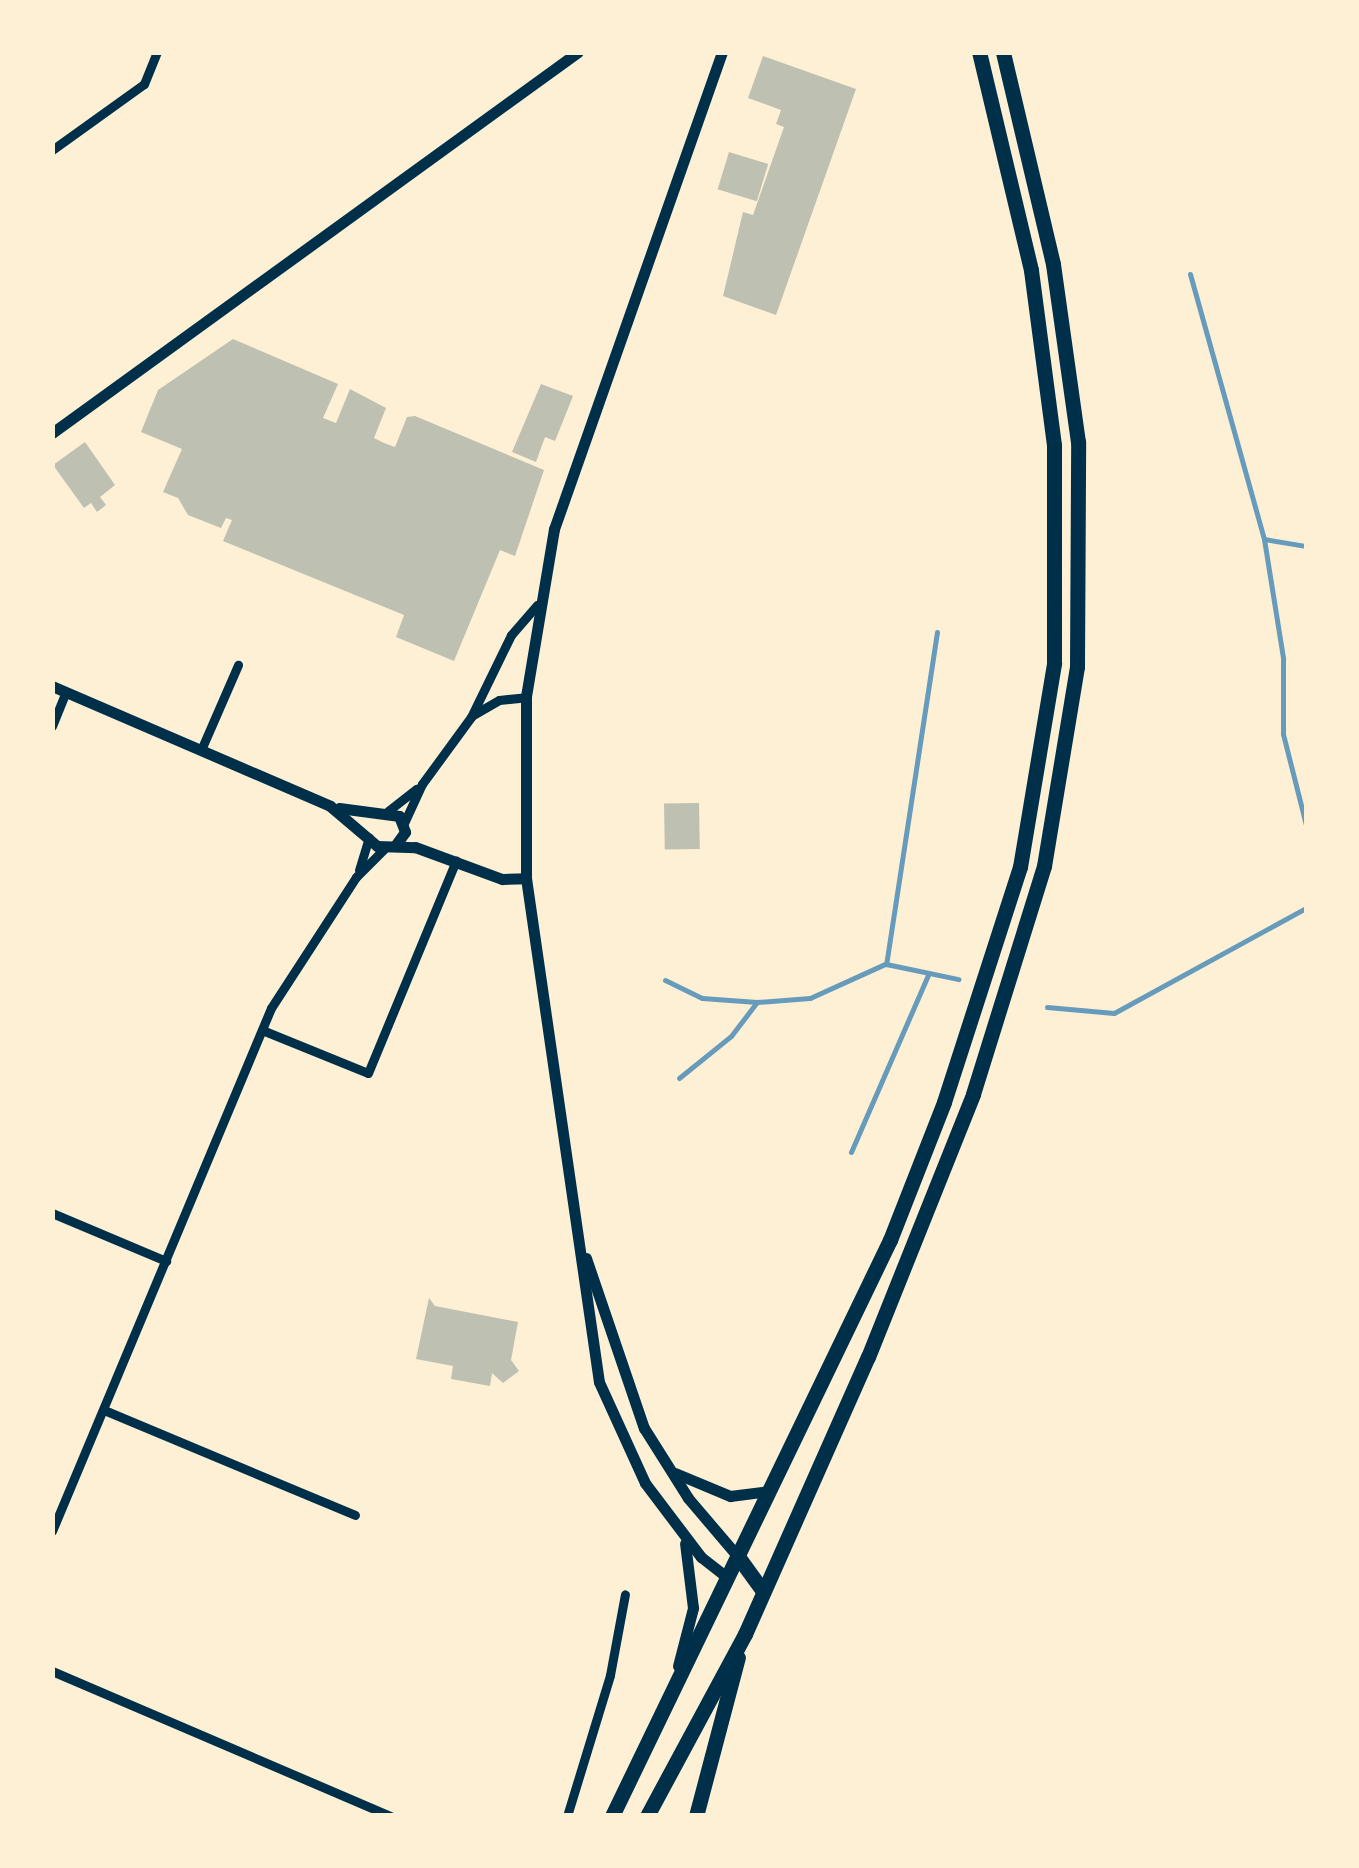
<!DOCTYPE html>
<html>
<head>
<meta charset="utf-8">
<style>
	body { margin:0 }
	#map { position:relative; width:1359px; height:1868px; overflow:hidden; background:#fdf0d5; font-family:"Sofia Sans Condensed",sans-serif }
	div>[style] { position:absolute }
	.stream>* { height:5px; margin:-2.5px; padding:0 2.5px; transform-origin:2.5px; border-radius:2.5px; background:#669bbc }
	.building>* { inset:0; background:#bec0b2; transform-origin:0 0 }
	.minor>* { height:9px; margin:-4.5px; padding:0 4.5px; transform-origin:4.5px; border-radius:4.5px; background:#003049 }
	.tertiary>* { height:11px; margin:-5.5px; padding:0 5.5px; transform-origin:5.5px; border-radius:5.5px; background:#003049 }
	.primary>* { height:15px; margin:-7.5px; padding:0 7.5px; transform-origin:7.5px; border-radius:7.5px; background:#003049 }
	.trunk>* { height:15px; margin:-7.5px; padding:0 7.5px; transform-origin:7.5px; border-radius:7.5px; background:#003049 }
	span { translate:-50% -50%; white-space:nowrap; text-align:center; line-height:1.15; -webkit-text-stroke:8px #fdf0d5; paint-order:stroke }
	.frame { position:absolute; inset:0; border:55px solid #fdf0d5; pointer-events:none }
</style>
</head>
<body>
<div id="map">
	<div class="stream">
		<div style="left:1190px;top:274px;width:275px;rotate:74.4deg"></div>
		<div style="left:1264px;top:539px;width:121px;rotate:80.9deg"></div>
		<div style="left:1283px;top:658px;width:76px;rotate:90deg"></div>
		<div style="left:1283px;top:734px;width:94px;rotate:75.8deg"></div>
		<div style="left:1264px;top:539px;width:43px;rotate:9.5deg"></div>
		<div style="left:937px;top:632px;width:336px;rotate:98.7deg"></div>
		<div style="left:886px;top:964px;width:74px;rotate:11.8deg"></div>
		<div style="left:665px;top:980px;width:41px;rotate:25.9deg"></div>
		<div style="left:702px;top:998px;width:55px;rotate:4.2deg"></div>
		<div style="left:757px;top:1002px;width:53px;rotate:-4.3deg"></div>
		<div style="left:810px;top:998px;width:82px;rotate:-24.4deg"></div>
		<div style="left:1047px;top:1007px;width:67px;rotate:5.1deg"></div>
		<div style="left:1114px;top:1013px;width:219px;rotate:-28.7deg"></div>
		<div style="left:679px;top:1078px;width:67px;rotate:-38.9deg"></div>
		<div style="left:731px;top:1036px;width:43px;rotate:-52.6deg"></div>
		<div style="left:851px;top:1152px;width:195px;rotate:-66.5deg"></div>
	</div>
	<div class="building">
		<div style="clip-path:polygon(763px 56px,856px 89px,776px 315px,723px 296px,743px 212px,753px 215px,784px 127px,776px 124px,781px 110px,748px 98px)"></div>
		<div style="left:729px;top:152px;width:41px;height:39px;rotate:17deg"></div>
		<div style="clip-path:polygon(233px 339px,338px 384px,323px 418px,336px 423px,350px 389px,386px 408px,374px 438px,384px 443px,395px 447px,407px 417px,415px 416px,544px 470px,515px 556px,500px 550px,454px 661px,396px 637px,404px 615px,223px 541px,232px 520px,226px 518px,221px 528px,188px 515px,178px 498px,163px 492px,182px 449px,141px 432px,158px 390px)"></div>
		<div style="clip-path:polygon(541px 384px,573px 396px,555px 441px,545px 437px,536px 462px,512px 452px)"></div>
		<div style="clip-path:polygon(85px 442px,115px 485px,100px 497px,106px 505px,97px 512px,91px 503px,84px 508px,53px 465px)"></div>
		<div style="left:699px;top:803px;width:46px;height:35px;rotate:89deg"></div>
		<div style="clip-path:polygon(429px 1298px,435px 1306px,518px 1322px,511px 1360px,519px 1371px,503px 1383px,492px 1373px,490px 1386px,451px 1379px,453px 1366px,416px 1359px)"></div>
	</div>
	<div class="minor">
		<div style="left:52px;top:150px;width:113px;rotate:-35.7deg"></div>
		<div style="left:144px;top:84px;width:35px;rotate:-68deg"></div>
		<div style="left:473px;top:715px;width:30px;rotate:-30deg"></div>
		<div style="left:499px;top:700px;width:27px;rotate:-6deg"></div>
		<div style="left:52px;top:726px;width:37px;rotate:-68deg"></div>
		<div style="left:201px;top:750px;width:93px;rotate:-66.5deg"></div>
		<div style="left:388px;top:811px;width:36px;rotate:-38deg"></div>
		<div style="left:404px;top:823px;width:43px;rotate:-65.2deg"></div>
		<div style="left:422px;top:784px;width:83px;rotate:-53.8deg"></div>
		<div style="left:471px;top:717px;width:91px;rotate:-64deg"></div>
		<div style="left:511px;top:635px;width:40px;rotate:-49deg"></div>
		<div style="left:359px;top:870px;width:34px;rotate:-73deg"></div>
		<div style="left:262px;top:1030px;width:114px;rotate:22.1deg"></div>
		<div style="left:368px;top:1073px;width:230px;rotate:-67.5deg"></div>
		<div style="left:52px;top:1213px;width:124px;rotate:22.8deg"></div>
		<div style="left:104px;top:1410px;width:272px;rotate:22.7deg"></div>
		<div style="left:52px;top:1531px;width:567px;rotate:-67.28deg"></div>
		<div style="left:271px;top:1008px;width:156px;rotate:-57deg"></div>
		<div style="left:356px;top:877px;width:41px;rotate:-45deg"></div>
		<div style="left:52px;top:1671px;width:369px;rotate:23.2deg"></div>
		<div style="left:567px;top:1816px;width:147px;rotate:-73deg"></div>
		<div style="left:610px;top:1675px;width:82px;rotate:-79.5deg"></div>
	</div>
	<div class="tertiary">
		<div style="left:722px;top:52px;width:506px;rotate:109.4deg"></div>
		<div style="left:554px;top:529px;width:170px;rotate:99.5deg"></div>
		<div style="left:526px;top:697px;width:181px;rotate:90deg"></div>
		<div style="left:526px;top:878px;width:509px;rotate:81.76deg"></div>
		<div style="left:599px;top:1382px;width:111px;rotate:65.5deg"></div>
		<div style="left:645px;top:1483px;width:93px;rotate:52.9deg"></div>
		<div style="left:701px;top:1557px;width:34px;rotate:38deg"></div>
		<div style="left:52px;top:433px;width:649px;rotate:-35.92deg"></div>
		<div style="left:52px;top:686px;width:303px;rotate:23.3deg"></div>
		<div style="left:330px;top:806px;width:62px;rotate:40.4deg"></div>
		<div style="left:377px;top:846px;width:38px;rotate:2deg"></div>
		<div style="left:415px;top:847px;width:93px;rotate:20.2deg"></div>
		<div style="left:502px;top:879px;width:24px;rotate:-2deg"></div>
		<div style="left:339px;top:808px;width:61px;rotate:7.6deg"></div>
		<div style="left:399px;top:816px;width:17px;rotate:69deg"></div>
		<div style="left:405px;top:832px;width:17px;rotate:126deg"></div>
		<div style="left:586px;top:1258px;width:180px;rotate:71.2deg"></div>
		<div style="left:644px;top:1428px;width:83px;rotate:57.8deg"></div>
		<div style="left:688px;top:1498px;width:79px;rotate:49.6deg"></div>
		<div style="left:675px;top:1473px;width:60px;rotate:22.7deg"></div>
		<div style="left:730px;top:1496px;width:40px;rotate:-7.1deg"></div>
		<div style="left:678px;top:1666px;width:60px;rotate:-75.5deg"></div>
		<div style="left:693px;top:1608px;width:65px;rotate:-97deg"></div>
	</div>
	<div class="primary">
		<div style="left:696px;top:1816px;width:164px;rotate:-75.2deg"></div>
	</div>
	<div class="trunk">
		<div style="left:739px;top:1558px;width:39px;rotate:54deg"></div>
		<div style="left:612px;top:1816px;width:640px;rotate:-64.24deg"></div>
		<div style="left:890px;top:1240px;width:148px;rotate:-68.6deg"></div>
		<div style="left:944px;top:1102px;width:247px;rotate:-72.1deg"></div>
		<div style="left:1020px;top:867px;width:207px;rotate:-80.5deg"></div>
		<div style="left:1054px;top:663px;width:218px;rotate:-90deg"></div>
		<div style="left:1054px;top:445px;width:177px;rotate:-97.5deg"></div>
		<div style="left:1031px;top:270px;width:224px;rotate:-103.4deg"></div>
		<div style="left:647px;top:1816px;width:207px;rotate:-61.7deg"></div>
		<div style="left:745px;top:1634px;width:303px;rotate:-66.1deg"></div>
		<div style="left:868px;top:1357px;width:283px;rotate:-68.2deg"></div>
		<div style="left:973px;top:1094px;width:239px;rotate:-72.7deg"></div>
		<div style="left:1044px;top:866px;width:202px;rotate:-80.6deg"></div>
		<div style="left:1077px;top:667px;width:225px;rotate:-89.7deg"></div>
		<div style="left:1078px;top:442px;width:180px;rotate:-98deg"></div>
		<div style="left:1053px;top:264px;width:218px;rotate:-103.3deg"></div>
	</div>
	<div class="frame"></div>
</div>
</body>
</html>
